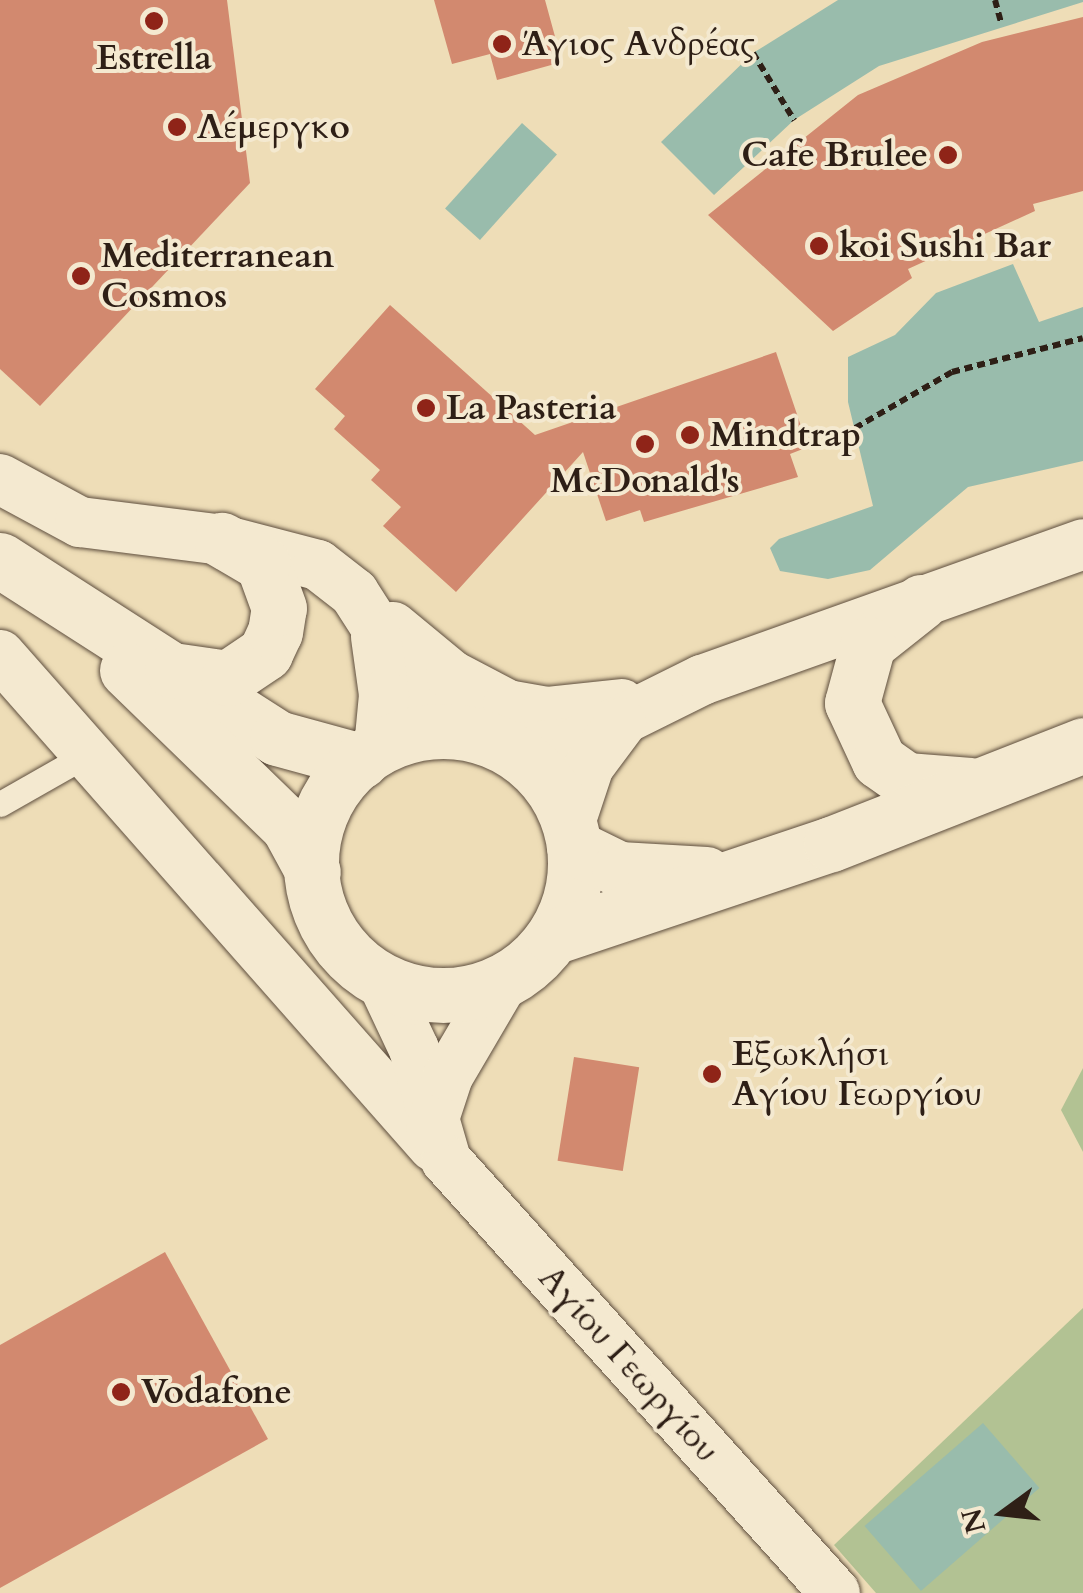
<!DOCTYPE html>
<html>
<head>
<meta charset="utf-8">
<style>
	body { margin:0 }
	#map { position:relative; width:1083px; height:1593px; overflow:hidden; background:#eeddb7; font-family:Cardo,serif }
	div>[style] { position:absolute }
	.green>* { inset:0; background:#b2c293 }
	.water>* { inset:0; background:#99bcac; transform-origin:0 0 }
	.building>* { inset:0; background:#d2896f; transform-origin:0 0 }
	.path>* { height:6px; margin-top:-3px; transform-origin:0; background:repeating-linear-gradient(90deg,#2e1f16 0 8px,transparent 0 13px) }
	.roads { filter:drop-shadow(0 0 2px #5e4e3e) drop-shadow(0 0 2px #5e4e3e) }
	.lane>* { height:25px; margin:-12.5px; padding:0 12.5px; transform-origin:12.5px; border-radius:12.5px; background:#f4e9d0 }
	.street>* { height:50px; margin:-25px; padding:0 25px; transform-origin:25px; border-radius:25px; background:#f4e9d0 }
	.secondary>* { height:55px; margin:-27.5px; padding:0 27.5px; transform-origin:27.5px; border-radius:27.5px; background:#f4e9d0 }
	.secondary>.ring { margin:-27.5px; padding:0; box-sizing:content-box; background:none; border:55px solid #f4e9d0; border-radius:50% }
	.dots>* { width:28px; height:28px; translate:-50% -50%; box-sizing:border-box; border:5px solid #f4e9d0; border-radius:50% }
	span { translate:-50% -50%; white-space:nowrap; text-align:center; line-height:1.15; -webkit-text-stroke:8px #f4e9d0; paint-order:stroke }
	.poi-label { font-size:35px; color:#2e1f16; font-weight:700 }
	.left { translate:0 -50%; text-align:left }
	.right { translate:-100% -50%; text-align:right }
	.street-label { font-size:35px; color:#2e1f16 }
	.north { position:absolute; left:953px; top:1463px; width:100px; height:100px; -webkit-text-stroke:8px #f4e9d0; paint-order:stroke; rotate:255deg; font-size:28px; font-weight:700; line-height:40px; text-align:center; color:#2e1f16 }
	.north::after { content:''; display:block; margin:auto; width:35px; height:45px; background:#2e1f16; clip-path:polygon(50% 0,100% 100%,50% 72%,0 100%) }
</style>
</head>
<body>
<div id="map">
	<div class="green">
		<div style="clip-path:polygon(1083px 1068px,1083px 1152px,1061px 1110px)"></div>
		<div style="clip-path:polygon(1083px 1308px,1083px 1593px,876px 1593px,834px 1545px)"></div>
	</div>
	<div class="water">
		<div style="clip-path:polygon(838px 0,1083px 0,1083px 2px,879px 66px,794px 120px,714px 195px,661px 142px,753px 53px)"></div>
		<div style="left:522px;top:123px;width:47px;height:115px;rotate:42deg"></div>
		<div style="clip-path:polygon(1013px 264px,1039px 322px,1083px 307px,1083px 461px,968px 487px,870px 570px,828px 579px,780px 571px,770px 548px,779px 539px,873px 506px,848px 402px,848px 357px,895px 335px,936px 293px)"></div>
		<div style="left:983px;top:1423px;width:86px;height:157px;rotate:49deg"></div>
	</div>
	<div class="building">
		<div style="clip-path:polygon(0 0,227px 0,250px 183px,40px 406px,0 369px)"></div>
		<div style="clip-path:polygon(434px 0,545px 0,562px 62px,497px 80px,490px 54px,452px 64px)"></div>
		<div style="clip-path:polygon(1083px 17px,1083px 191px,1033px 204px,1035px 211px,908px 269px,912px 278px,833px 331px,708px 215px,858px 95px,982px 42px)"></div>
		<div style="clip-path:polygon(390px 305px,535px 435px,776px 352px,808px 447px,790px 454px,798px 477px,644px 522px,640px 510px,606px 521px,583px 452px,456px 592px,383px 526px,401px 507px,371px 480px,380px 470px,334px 429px,345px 416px,315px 389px)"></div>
		<div style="left:574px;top:1057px;width:66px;height:105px;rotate:9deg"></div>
		<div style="clip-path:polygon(165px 1252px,268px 1439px,0 1588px,0 1345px)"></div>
	</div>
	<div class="path">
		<div style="left:995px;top:0;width:24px;rotate:75deg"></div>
		<div style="left:753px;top:53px;width:79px;rotate:58.5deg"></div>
		<div style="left:855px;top:428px;width:112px;rotate:-30deg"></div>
		<div style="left:952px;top:372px;width:135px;rotate:-14.5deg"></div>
	</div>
	<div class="roads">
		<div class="lane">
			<div style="left:0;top:804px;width:101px;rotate:-29.6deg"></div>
		</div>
		<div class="street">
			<div style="left:0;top:479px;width:91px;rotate:28.3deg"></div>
			<div style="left:80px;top:522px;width:143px;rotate:7.2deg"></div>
			<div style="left:222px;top:540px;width:99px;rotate:14.6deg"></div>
			<div style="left:318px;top:565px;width:46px;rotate:37.9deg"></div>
			<div style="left:354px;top:593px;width:117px;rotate:57.3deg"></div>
			<div style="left:417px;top:691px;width:56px;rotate:47.2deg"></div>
			<div style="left:393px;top:627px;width:75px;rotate:39.6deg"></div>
			<div style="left:451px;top:675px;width:64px;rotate:27.8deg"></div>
			<div style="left:508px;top:705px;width:39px;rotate:10deg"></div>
			<div style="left:546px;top:712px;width:76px;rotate:-6deg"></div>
			<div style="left:376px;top:637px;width:59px;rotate:82.1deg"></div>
			<div style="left:384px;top:695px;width:53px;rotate:95.4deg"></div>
			<div style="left:0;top:655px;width:655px;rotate:48.59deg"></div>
			<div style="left:510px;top:749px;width:67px;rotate:-6deg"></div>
			<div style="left:577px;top:742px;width:140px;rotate:-26.4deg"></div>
			<div style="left:702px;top:680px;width:405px;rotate:-19.6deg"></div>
			<div style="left:569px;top:826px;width:63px;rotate:-71.6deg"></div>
			<div style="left:589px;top:766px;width:54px;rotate:-53.3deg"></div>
			<div style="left:381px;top:979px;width:77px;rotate:64.8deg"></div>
			<div style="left:414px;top:1049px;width:116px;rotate:73.9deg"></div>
			<div style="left:446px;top:1160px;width:582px;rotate:48.06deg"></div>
			<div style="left:431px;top:1128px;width:55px;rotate:-71.9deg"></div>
			<div style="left:448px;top:1076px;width:113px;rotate:-59.6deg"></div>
		</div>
		<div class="secondary">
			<div style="left:0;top:560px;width:329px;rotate:32.7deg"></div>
			<div style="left:277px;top:738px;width:87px;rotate:15.3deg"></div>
			<div style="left:921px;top:602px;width:68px;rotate:141.6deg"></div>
			<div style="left:868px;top:644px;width:61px;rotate:105.2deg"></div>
			<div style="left:852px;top:703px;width:64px;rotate:65deg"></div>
			<div style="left:879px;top:761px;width:33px;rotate:35deg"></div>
			<div style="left:906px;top:780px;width:64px;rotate:4.5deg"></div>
			<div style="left:127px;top:670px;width:224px;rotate:44.1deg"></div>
			<div style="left:288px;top:826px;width:52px;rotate:61.5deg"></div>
			<div style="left:172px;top:670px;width:57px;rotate:8.1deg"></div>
			<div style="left:228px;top:678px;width:45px;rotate:-34deg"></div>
			<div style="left:265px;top:653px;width:23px;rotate:-65deg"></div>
			<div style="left:275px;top:632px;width:24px;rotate:-81deg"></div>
			<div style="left:279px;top:608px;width:47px;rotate:-110deg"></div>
			<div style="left:263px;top:564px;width:48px;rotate:-149.7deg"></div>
			<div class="ring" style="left:311px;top:731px;width:209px;height:209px"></div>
			<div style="left:574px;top:847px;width:50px;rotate:26.1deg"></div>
			<div style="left:619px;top:869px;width:87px;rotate:3.3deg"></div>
			<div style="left:553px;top:937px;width:293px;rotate:-18.5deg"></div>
			<div style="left:831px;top:844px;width:271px;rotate:-21.4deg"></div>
		</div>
	</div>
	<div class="dots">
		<div style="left:154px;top:21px;background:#8f2418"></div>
		<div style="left:502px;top:44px;background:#8f2418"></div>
		<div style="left:177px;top:127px;background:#8f2418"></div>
		<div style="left:948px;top:155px;background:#8f2418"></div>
		<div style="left:819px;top:246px;background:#8f2418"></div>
		<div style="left:81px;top:276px;background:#8f2418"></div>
		<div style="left:426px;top:408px;background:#8f2418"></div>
		<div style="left:690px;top:435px;background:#8f2418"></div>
		<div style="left:645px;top:444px;background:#8f2418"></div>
		<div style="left:712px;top:1074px;background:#8f2418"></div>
		<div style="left:121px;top:1392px;background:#8f2418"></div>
	</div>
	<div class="poi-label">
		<span class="left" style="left:522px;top:44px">Άγιος Ανδρέας</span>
		<span style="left:154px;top:58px">Estrella</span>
		<span class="left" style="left:197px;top:127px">Λέμεργκο</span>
		<span class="right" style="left:928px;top:155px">Cafe Brulee</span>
		<span class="left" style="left:839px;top:246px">koi Sushi Bar</span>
		<span class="left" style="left:101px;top:276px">Mediterranean<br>Cosmos</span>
		<span class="left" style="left:446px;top:408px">La Pasteria</span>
		<span class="left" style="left:710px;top:435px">Mindtrap</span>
		<span style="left:645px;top:481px">McDonald's</span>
		<span class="left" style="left:732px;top:1074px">Εξωκλήσι<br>Αγίου Γεωργίου</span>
		<span class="left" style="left:141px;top:1392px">Vodafone</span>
	</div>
	<div class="street-label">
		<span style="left:629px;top:1364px;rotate:48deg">Αγίου Γεωργίου</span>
	</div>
	<div class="north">N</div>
</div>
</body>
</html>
